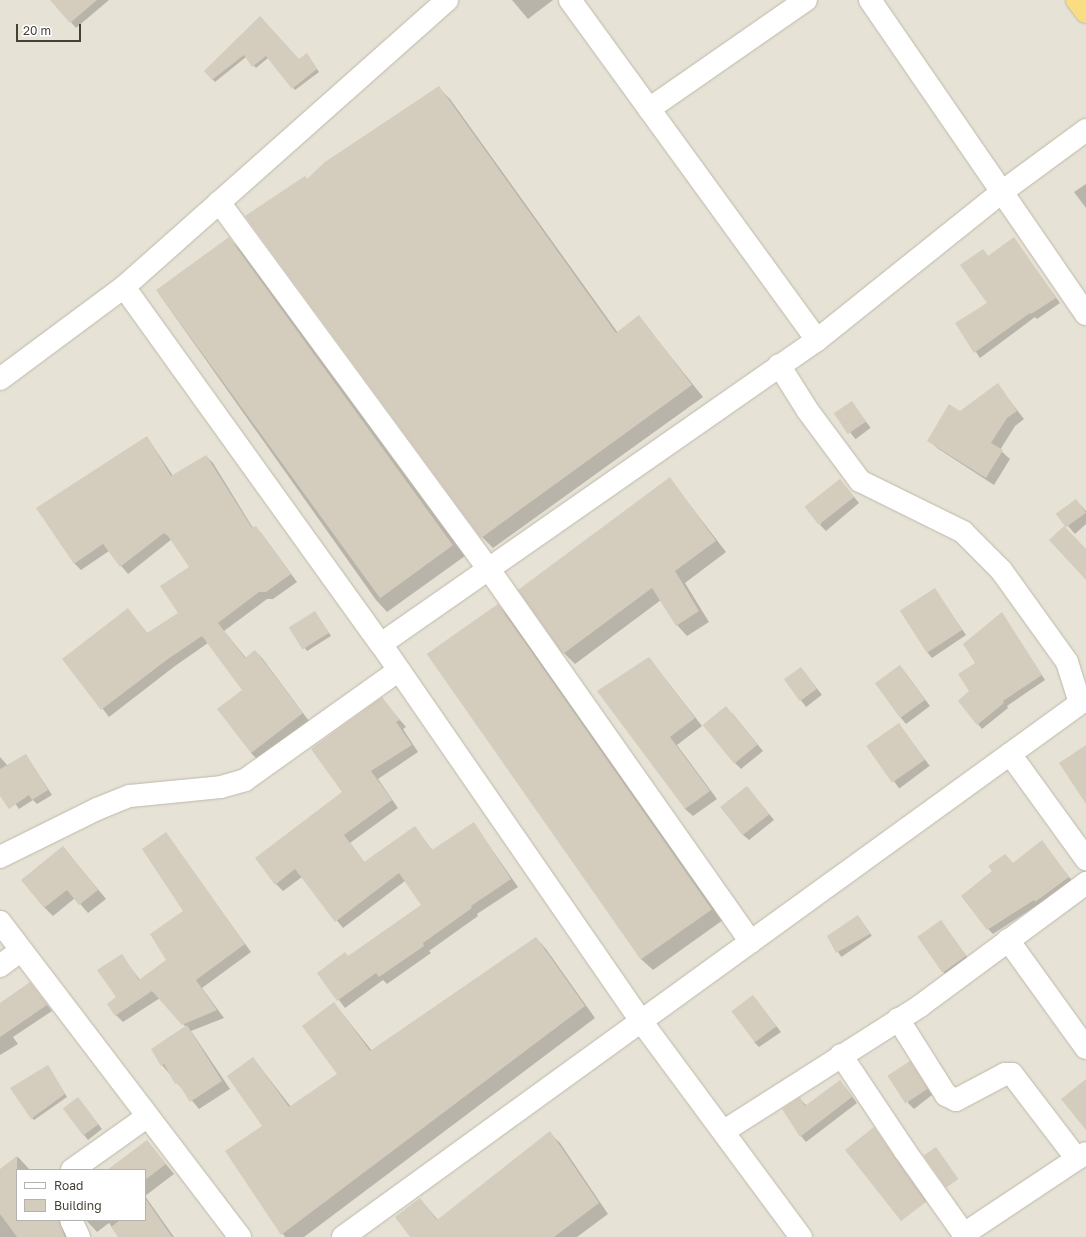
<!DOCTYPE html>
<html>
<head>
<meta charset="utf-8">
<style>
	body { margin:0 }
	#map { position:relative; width:1086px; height:1237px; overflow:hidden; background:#f2f0e6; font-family:"Golos Text",sans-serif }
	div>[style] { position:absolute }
	.residential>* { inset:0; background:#e6e2d5 }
	.shadow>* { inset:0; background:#0003; transform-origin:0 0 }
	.building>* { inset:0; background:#d4ccbc; transform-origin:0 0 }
	.roads { filter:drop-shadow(0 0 1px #beb8a9) drop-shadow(0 0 1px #beb8a9) }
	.minor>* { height:22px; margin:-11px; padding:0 11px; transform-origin:11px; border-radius:11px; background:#fff }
	.tertiary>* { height:22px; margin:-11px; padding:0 11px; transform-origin:11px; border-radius:11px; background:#fff }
	.trunk>* { height:22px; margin:-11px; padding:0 11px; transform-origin:11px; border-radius:11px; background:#f9dd82 }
	span { translate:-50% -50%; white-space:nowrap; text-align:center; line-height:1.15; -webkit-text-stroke:3px #fff; paint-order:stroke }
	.legend { position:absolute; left:16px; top:1169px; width:130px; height:52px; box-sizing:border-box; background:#fff; border:1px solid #b5b3af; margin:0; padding:5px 7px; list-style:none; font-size:12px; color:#454036 }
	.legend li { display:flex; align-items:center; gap:8px; height:20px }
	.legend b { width:20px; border:1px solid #b5b3af }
	.scale { position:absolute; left:16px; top:24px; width:65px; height:18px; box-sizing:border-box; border:2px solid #454036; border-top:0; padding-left:5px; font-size:12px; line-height:14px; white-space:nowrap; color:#454036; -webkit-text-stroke:3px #fff; paint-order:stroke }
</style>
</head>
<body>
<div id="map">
	<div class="residential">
		<div style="clip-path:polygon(evenodd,0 0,1086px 0,1086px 1237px,0 1237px,0 0,17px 1170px,145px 1170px,145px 1220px,17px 1220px,17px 1170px)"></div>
	</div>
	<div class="shadow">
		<div style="clip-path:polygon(52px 0,109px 0,76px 28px)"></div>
		<div style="clip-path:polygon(512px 0,553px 0,528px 19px)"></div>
		<div style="clip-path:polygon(260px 17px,299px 60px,309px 57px,319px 72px,295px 90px,268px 58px,256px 68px,246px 57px,215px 82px,205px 71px)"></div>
		<div style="clip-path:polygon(439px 88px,450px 99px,618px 333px,639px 317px,703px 397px,493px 548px,482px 537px,307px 180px)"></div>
		<div style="clip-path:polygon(1086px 184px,1086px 208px,1074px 192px)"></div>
		<div style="clip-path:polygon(229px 239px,241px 250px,465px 556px,387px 612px,376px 600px,157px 291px)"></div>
		<div style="clip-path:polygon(1014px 239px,1060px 303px,1037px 319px,1035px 317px,980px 358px,957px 323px,988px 304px,983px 250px,989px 257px)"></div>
		<div style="clip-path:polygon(997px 384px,1024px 419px,1015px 426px,1000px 450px,1010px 459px,994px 485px,937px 448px,929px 440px,960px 412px)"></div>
		<div style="left:852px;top:403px;width:31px;height:19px;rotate:53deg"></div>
		<div style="clip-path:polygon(147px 437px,173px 476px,206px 456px,213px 463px,253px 528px,255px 527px,262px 534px,297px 582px,273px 599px,267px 599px,224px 631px,246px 658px,255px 651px,262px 658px,309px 721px,258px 760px,251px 753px,244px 690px,208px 643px,175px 666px,109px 717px,64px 659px,134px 617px,148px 634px,179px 613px,190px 567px,172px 539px,128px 574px,109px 551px,81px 570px,74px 563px)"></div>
		<div style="clip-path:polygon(670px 479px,726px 552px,685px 583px,709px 622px,687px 636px,677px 625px,661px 600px,575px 664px,564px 653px)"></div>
		<div style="clip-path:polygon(840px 480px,859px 503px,826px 531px,820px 525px)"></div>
		<div style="clip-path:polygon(1076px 500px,1086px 511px,1086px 524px,1075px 534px,1059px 516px)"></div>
		<div style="clip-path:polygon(935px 590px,966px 635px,932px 658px,927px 652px)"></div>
		<div style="clip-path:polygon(498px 605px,509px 617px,723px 920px,653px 970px,641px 959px)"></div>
		<div style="clip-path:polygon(1002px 614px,1045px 680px,1007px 706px,1008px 708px,982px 729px,978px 724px,971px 691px,977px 663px)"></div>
		<div style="clip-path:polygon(317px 615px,331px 636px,307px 651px,290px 628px)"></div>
		<div style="clip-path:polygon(649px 658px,702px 726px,677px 745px,717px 799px,693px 816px,685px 809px)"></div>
		<div style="left:801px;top:668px;width:34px;height:20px;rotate:52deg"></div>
		<div style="clip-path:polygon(905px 672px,930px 706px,906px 724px,901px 718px)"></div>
		<div style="clip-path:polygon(382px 699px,406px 727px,403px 729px,418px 752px,378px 779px,398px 808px,350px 843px,365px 863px,415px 828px,433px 851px,474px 824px,518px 887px,477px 914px,478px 916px,429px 951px,431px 953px,387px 984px,383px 980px,345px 1008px,318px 973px,349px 957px,423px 906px,405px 881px,343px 928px,302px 877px,283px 891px,276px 884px,344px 792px)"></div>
		<div style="clip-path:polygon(732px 713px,763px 751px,741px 769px,735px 763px)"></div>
		<div style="left:899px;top:725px;width:51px;height:38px;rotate:53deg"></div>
		<div style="clip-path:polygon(26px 755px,52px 795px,37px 804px,33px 800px,19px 809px,0 781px,0 757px,8px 766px)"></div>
		<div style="clip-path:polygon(747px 787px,774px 820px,749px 840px,743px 835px)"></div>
		<div style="clip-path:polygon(166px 834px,251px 952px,202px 988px,224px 1018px,191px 1031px,230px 1089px,199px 1109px,162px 1065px,186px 1027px,160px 998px,123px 1022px,116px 1015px,121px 955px,140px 980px,167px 960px,185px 911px)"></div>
		<div style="clip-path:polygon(1042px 842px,1073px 882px,993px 934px,988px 929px,1013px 864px)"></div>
		<div style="clip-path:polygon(63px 847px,106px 899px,88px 913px,75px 898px,53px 916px,44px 907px)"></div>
		<div style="left:858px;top:916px;width:24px;height:37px;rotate:55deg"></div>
		<div style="left:941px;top:921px;width:49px;height:28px;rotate:54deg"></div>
		<div style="clip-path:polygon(536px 938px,546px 949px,595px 1018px,304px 1237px,285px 1237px,226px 1151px,263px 1126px,253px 1058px,291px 1107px,339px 1074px,334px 1003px,372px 1051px)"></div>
		<div style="clip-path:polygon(30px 983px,52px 1011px,13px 1037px,18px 1044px,0 1055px,0 1004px)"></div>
		<div style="clip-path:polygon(753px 996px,781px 1032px,759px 1047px,754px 1042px)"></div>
		<div style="clip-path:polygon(910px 1062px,932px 1095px,914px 1109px,908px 1103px)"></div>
		<div style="clip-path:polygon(48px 1066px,67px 1097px,34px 1120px,32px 1118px)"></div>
		<div style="clip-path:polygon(845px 1087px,857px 1103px,806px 1142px,801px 1136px,800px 1099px,807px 1106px)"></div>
		<div style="clip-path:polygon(78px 1098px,102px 1129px,88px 1140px,84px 1135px)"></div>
		<div style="clip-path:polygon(874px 1128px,926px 1201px,898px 1216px)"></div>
		<div style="clip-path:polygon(550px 1133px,560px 1143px,608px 1214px,577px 1237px,411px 1237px,420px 1199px,438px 1220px)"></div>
		<div style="clip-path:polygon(147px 1141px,174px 1174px,145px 1196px,174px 1237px,119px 1237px,109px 1223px,97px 1232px,86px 1220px,145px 1220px,145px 1170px,109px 1170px)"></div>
		<div style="clip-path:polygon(18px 1157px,30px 1170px,17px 1170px,17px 1220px,74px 1220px,70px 1237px,0 1237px,0 1170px)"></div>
	</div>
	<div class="building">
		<div style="clip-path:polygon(50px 0,97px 0,70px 23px)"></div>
		<div style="clip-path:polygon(260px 16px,299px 59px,307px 53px,317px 69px,292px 89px,266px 56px,252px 67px,244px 55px,212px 80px,204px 71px)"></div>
		<div style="clip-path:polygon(439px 86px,616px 333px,639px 315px,692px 385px,481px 538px,245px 216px,305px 176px,307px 179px,325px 162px)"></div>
		<div style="left:229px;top:237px;width:381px;height:90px;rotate:54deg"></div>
		<div style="clip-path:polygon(1014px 237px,1056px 298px,1031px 314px,1030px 313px,974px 353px,955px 323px,987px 303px,960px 265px,983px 249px,988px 256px)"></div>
		<div style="clip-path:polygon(998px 383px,1017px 411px,1007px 418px,991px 443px,1003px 450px,986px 478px,927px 441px,949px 404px,960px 411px)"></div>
		<div style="left:852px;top:401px;width:25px;height:22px;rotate:56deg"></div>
		<div style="clip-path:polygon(147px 436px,171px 476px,206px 455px,252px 528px,256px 526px,291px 574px,266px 592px,259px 592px,218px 623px,245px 658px,255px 650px,303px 713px,251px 753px,217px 709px,242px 690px,202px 636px,168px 659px,101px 710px,62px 659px,128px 608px,147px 633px,178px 613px,160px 586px,189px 567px,168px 536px,164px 533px,120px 567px,103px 544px,74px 564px,36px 508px)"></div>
		<div style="clip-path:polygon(670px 477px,716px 541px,675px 571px,699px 611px,676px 626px,652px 588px,563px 654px,518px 590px)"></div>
		<div style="left:840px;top:479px;width:23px;height:45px;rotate:52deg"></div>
		<div style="left:1076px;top:499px;width:17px;height:25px;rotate:54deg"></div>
		<div style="clip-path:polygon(1064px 526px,1086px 549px,1086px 580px,1049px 540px)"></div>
		<div style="left:935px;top:588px;width:50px;height:42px;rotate:57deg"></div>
		<div style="left:498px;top:604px;width:373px;height:87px;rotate:55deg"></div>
		<div style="left:315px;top:611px;width:26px;height:31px;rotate:58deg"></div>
		<div style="clip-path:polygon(1002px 612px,1042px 675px,1003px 701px,1004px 703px,977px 725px,958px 701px,969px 691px,958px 674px,975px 663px,963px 644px)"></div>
		<div style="clip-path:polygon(649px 657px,695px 718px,670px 737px,710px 791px,685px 809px,597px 691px)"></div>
		<div style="left:900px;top:665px;width:43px;height:31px;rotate:54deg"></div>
		<div style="left:801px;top:667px;width:27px;height:21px;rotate:54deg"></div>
		<div style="clip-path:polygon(382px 697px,400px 720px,396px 722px,412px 745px,371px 771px,392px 800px,344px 835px,364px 862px,415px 826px,432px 850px,474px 822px,511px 879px,471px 906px,472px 908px,423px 943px,424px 946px,379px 977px,376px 973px,337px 1001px,317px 973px,345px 952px,348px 956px,421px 905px,399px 873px,335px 922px,295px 869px,275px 885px,255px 858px,342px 792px,311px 749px)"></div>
		<div style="left:726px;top:706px;width:50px;height:30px;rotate:51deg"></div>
		<div style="left:899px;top:723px;width:45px;height:40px;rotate:55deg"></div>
		<div style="clip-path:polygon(1086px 745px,1086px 804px,1059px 763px)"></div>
		<div style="clip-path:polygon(26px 754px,48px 790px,32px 800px,29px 795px,9px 809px,0 796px,0 769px)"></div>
		<div style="left:747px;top:786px;width:36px;height:34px;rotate:52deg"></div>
		<div style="clip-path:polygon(166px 832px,245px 944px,196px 980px,217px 1010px,182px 1025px,152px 991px,115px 1016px,107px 1004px,116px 997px,97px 970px,122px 954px,139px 980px,166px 960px,150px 934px,183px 911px,142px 849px)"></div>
		<div style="clip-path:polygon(1042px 840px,1069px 877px,1035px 902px,1034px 900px,987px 930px,961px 896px,992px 871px,988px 866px,1005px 854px,1013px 863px)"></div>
		<div style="clip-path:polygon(63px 846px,98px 890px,79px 905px,67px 890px,44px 908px,21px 880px)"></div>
		<div style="clip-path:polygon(858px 915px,870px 934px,836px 953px,827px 936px)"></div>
		<div style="left:941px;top:920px;width:44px;height:29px;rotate:55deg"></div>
		<div style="clip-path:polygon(536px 937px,585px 1006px,281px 1235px,225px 1151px,262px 1126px,227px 1076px,253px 1057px,289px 1107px,337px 1074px,302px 1026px,334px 1002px,370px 1051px)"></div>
		<div style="clip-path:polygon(30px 982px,47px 1005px,0 1037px,0 1003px)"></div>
		<div style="left:753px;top:995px;width:39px;height:27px;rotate:53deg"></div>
		<div style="clip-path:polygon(187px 1025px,222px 1081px,190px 1102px,178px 1083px,175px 1084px,164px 1064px,161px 1066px,151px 1049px)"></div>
		<div style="left:910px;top:1061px;width:33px;height:27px;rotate:57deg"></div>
		<div style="clip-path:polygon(48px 1065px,65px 1094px,31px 1119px,10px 1088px)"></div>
		<div style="clip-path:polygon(1086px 1079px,1086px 1130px,1061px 1099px)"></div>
		<div style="clip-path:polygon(840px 1080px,852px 1097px,800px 1137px,782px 1109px,800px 1097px,805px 1106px)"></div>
		<div style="left:78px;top:1097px;width:34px;height:19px;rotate:53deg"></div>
		<div style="clip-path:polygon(874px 1127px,926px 1202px,901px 1221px,845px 1150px)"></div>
		<div style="clip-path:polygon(550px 1131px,599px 1203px,554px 1237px,410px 1237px,395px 1217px,420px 1198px,437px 1220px)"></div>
		<div style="clip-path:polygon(147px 1140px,166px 1164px,145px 1180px,145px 1170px,107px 1170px)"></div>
		<div style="left:936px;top:1147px;width:39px;height:15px;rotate:55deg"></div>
		<div style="clip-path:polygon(17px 1156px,17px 1220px,59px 1220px,65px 1237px,17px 1237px,0 1214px,0 1169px)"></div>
		<div style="clip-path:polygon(145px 1198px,172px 1237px,118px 1237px,111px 1227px,120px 1220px,145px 1220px)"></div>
	</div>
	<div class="roads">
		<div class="minor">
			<div style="left:570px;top:0;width:420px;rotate:54deg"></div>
			<div style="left:870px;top:0;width:381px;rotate:55.5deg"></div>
			<div style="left:649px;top:109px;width:191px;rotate:-34.8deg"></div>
			<div style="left:219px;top:202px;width:454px;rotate:53.7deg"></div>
			<div style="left:488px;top:568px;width:457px;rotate:54.9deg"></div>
			<div style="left:124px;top:287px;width:440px;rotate:54.3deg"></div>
			<div style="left:381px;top:644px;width:458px;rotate:55.4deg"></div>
			<div style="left:641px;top:1021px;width:269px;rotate:53.5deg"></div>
			<div style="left:779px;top:365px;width:54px;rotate:57.8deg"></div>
			<div style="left:808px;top:411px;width:87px;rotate:53.4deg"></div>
			<div style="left:860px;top:481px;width:115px;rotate:26.3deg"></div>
			<div style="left:963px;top:532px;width:54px;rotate:45deg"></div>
			<div style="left:1001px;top:570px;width:113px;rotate:54.3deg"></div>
			<div style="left:1067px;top:662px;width:43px;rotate:72.4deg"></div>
			<div style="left:0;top:379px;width:154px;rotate:-36.6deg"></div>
			<div style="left:124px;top:287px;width:432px;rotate:-41.6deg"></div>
			<div style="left:381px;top:644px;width:532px;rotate:-34.89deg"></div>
			<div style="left:817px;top:340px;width:238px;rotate:-38.7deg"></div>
			<div style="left:1003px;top:191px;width:103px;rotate:-36.3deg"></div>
			<div style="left:1010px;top:754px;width:130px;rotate:54.1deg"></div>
			<div style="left:0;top:857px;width:108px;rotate:-26.3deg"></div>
			<div style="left:97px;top:809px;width:35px;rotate:-22deg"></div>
			<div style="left:130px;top:796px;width:91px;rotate:-5.6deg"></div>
			<div style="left:221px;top:787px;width:25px;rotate:-16deg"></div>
			<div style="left:245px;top:780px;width:189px;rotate:-35.5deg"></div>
			<div style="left:0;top:922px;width:396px;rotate:52.7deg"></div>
			<div style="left:1008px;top:940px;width:133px;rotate:54.2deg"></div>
			<div style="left:0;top:966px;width:26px;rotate:-37deg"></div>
			<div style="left:898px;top:1019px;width:90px;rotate:57.7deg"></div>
			<div style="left:946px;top:1095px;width:11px;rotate:27deg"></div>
			<div style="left:956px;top:1100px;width:55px;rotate:-28deg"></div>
			<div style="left:1005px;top:1074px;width:7px"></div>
			<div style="left:1012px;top:1074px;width:107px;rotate:52.6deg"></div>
			<div style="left:841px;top:1055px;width:115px;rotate:56.3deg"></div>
			<div style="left:905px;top:1151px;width:105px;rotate:54.7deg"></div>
			<div style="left:724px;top:1131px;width:232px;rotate:-32.5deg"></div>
			<div style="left:920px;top:1006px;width:207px;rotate:-36.5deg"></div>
			<div style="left:72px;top:1170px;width:93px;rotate:-35.4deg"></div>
			<div style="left:71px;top:1220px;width:19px;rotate:65deg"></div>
			<div style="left:964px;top:1234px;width:146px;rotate:-33.6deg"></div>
		</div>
		<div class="tertiary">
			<div style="left:343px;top:1237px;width:917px;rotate:-35.91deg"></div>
		</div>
		<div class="trunk">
			<div style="left:1077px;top:0;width:15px;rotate:53deg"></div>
		</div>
	</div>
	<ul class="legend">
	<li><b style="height:5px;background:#fff"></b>Road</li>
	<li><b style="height:11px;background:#d4ccbc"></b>Building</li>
	</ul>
	<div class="scale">20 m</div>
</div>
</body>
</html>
